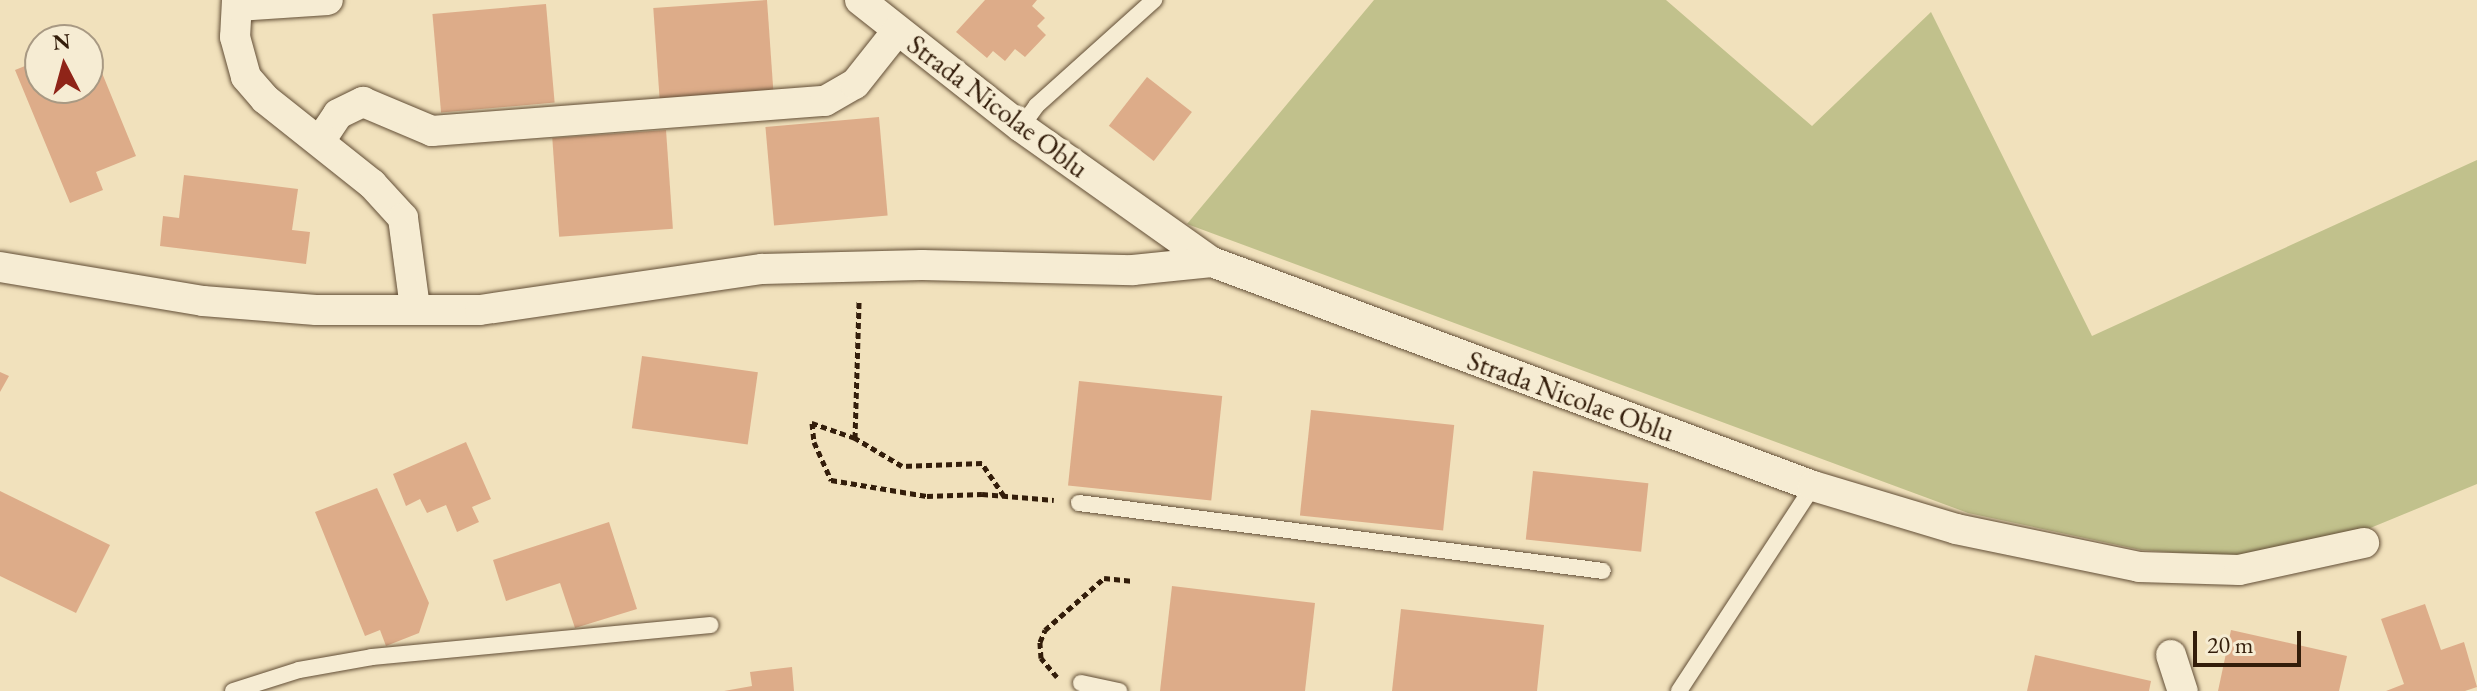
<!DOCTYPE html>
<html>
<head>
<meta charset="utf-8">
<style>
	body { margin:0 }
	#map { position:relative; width:2477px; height:691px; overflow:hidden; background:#f1e1bc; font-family:"EB Garamond",serif }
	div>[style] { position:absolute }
	.green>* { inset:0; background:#c1c18c }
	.building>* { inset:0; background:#ddac89; transform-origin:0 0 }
	.path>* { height:5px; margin-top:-2.5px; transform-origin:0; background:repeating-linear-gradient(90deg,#331d0a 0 6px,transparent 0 10px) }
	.roads { filter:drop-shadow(0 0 2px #624e36) drop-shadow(0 0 2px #624e36) }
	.lane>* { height:16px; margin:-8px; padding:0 8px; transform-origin:8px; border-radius:8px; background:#f6ecd3 }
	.street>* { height:30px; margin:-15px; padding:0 15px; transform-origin:15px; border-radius:15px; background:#f6ecd3 }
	span { translate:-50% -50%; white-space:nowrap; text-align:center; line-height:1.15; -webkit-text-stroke:8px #f6ecd3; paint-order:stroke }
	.street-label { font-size:28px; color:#331d0a }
	.north { position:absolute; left:24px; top:24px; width:80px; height:80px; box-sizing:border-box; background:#f6ecd3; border:2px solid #a89983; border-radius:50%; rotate:354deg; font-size:22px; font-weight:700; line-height:32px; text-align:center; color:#331d0a }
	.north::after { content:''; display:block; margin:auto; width:28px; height:36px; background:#8f2418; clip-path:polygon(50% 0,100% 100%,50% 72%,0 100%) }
	.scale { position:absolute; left:2193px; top:631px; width:108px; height:36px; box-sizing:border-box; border:4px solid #331d0a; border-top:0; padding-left:10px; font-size:24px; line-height:28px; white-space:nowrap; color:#331d0a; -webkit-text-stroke:6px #f6ecd3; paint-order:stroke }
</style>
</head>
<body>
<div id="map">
	<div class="green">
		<div style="clip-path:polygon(1374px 0,1666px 0,1812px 126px,1931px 12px,2092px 336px,2477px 160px,2477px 484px,2363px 531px,2251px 558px,2141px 550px,1968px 513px,1187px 224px)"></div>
	</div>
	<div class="building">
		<div style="left:767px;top:0;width:92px;height:114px;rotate:86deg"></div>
		<div style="clip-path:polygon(985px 0,1037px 0,1032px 6px,1045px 18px,1037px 26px,1046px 35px,1025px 57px,1015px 49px,1005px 61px,993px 51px,987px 58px,956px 32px)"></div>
		<div style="left:546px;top:4px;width:99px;height:114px;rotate:85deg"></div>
		<div style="clip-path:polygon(93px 51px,136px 156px,96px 172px,103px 190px,70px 203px,15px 70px,40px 60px,40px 88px,88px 88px,88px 53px)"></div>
		<div style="left:1147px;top:77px;width:57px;height:62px;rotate:38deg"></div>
		<div style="left:879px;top:117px;width:99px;height:114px;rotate:85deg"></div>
		<div style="left:666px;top:130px;width:99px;height:114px;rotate:86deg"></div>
		<div style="clip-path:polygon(184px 175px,298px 189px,292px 230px,310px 232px,306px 264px,160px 246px,163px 216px,179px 218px)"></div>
		<div style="left:642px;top:356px;width:117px;height:73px;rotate:8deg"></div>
		<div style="clip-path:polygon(0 372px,9px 376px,0 392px)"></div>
		<div style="left:1079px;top:381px;width:144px;height:105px;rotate:6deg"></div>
		<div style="left:1311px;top:410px;width:144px;height:106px;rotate:6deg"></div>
		<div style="clip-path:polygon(466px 442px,491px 499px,472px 507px,479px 522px,457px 532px,446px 505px,427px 513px,420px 499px,406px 506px,393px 474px)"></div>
		<div style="left:1533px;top:471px;width:116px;height:69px;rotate:6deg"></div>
		<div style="clip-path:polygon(377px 488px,429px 603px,419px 633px,386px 646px,380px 630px,365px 636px,315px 512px)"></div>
		<div style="clip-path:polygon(0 491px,110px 545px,76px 613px,0 576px)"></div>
		<div style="clip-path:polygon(609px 522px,637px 609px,575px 628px,560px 583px,506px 601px,493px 560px)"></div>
		<div style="clip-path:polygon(1172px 586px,1315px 603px,1305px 691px,1160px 691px)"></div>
		<div style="clip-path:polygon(2425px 604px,2441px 650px,2464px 642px,2477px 687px,2465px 691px,2386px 691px,2404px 684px,2381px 619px)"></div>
		<div style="clip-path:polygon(1401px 609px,1544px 625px,1537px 691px,1392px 691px)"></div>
		<div style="clip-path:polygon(2231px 630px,2347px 656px,2339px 691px,2218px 691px)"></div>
		<div style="clip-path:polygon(2035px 655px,2151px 681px,2149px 691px,2027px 691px)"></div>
		<div style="clip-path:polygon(792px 667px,794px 691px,724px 691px,752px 686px,750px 672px)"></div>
	</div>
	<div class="path">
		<div style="left:855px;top:438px;width:138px;rotate:-88.3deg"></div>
		<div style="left:1004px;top:496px;width:40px;rotate:-124deg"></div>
		<div style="left:982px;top:463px;width:80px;rotate:177.9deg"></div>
		<div style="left:902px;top:466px;width:55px;rotate:-149.2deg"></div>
		<div style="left:855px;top:438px;width:46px;rotate:-160.8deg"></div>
		<div style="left:812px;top:423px;width:19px;rotate:84deg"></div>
		<div style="left:814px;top:442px;width:42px;rotate:65.9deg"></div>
		<div style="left:831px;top:480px;width:97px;rotate:9.5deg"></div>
		<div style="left:927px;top:496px;width:55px;rotate:-2.1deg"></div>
		<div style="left:982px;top:494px;width:72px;rotate:4.8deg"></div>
		<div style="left:1057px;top:677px;width:25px;rotate:-130deg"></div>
		<div style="left:1041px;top:658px;width:16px;rotate:-94deg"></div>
		<div style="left:1040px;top:642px;width:13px;rotate:-67deg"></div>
		<div style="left:1045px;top:630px;width:79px;rotate:-41.4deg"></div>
		<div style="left:1104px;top:578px;width:27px;rotate:6deg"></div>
	</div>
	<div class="roads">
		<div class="lane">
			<div style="left:1021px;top:127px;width:26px;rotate:-54deg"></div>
			<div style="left:1036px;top:106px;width:159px;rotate:-41.9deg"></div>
			<div style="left:1079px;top:503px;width:528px;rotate:7.39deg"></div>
			<div style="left:1081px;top:683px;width:39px;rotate:12deg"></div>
			<div style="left:233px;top:691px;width:69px;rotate:-17.7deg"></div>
			<div style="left:299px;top:670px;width:74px;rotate:-10.1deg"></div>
			<div style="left:372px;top:657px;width:340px;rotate:-5.4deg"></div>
			<div style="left:1679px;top:691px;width:245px;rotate:-56.8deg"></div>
		</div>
		<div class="street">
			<div style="left:237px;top:0;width:37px;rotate:93deg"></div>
			<div style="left:235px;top:37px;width:41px;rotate:74.6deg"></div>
			<div style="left:246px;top:77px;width:29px;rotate:49deg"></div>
			<div style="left:265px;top:99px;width:137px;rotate:38.5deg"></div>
			<div style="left:372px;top:184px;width:46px;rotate:47.6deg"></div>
			<div style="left:403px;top:218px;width:91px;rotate:82.4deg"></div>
			<div style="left:860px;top:0;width:205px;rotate:38.3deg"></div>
			<div style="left:1021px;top:127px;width:234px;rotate:35.3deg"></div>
			<div style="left:1212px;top:262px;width:641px;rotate:20.44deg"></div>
			<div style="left:1813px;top:486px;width:149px;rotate:16.7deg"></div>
			<div style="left:1956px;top:529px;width:187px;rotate:11.7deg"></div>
			<div style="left:2139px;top:567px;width:100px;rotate:1.7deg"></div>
			<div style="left:2239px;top:570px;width:128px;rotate:-12.2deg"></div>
			<div style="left:237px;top:6px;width:91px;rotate:-3.8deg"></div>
			<div style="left:320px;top:141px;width:32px;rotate:-56deg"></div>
			<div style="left:338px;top:114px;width:28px;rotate:-26deg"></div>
			<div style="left:363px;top:102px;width:75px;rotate:22.8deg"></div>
			<div style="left:432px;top:131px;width:394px;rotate:-4.4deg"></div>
			<div style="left:825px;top:101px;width:34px;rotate:-30deg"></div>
			<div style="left:855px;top:84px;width:68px;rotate:-51.6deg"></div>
			<div style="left:0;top:267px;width:206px;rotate:9.5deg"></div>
			<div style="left:203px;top:301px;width:113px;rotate:4.6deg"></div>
			<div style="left:316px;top:310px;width:164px"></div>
			<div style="left:480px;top:310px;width:285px;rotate:-8.3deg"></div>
			<div style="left:762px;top:269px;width:160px;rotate:-1.4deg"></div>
			<div style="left:922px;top:265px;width:211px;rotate:1.4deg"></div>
			<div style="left:1133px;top:270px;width:79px;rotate:-5.8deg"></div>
			<div style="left:2171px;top:655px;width:38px;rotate:72deg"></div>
		</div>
	</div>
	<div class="street-label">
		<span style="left:998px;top:106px;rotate:37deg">Strada Nicolae Oblu</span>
		<span style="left:1571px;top:396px;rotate:20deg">Strada Nicolae Oblu</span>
	</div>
	<div class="north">N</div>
	<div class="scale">20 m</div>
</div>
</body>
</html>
